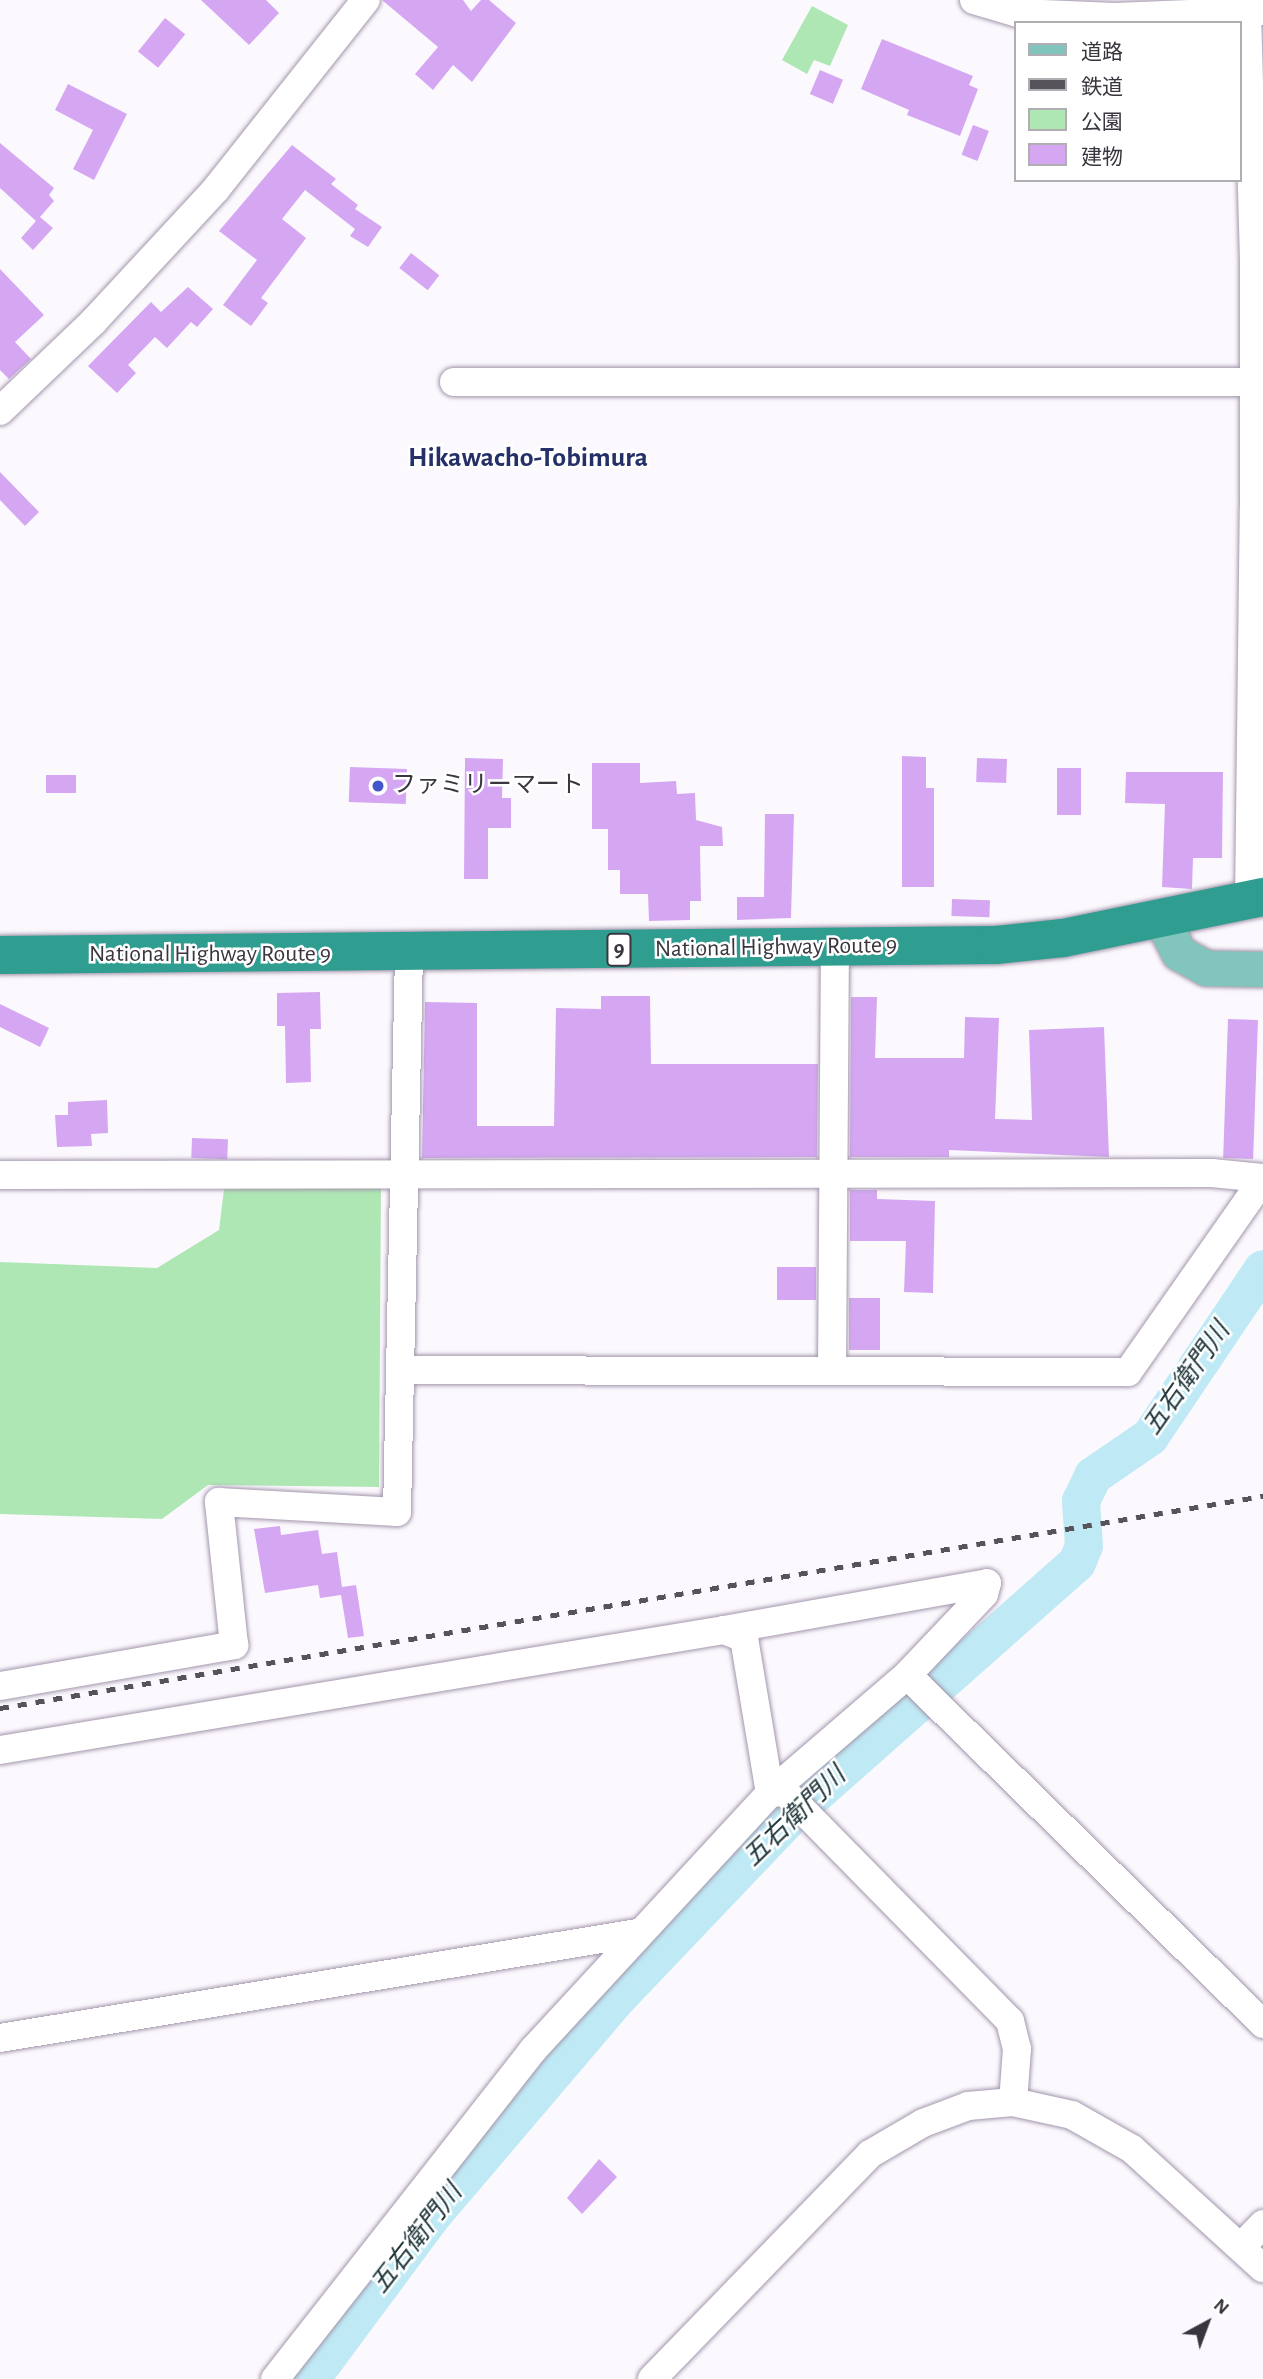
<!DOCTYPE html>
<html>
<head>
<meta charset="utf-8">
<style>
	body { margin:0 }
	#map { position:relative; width:1263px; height:2379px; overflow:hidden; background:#fcf9fe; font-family:"Alegreya Sans","Noto Sans JP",sans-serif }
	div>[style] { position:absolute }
	.green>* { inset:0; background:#aee7b4 }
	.river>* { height:38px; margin:-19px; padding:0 19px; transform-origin:19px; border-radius:19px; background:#bfeaf5 }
	.building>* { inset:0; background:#d5a7f3; transform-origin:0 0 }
	.roads { filter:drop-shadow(0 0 2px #a396ac) drop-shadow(0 0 2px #a396ac) }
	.minor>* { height:28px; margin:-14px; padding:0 14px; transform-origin:14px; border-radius:14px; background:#fff }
	.major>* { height:35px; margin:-17.5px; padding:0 17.5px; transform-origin:17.5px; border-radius:17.5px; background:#82c5bc }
	.highway>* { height:38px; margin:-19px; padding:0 19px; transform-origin:19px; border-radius:19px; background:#2f9e90 }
	.rail>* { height:5px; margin-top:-2.5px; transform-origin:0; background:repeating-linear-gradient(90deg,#57535b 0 9px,transparent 0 18px) }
	.dots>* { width:19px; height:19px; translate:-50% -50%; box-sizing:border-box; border:4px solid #fff; border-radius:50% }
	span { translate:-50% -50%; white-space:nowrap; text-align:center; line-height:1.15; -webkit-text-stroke:5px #fff; paint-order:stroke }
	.shield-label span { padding:2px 5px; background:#fff; border:2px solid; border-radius:5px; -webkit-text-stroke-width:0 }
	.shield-label { font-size:23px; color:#3a353e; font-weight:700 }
	.poi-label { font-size:24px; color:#3a353e }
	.left { translate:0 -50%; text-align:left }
	.street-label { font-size:24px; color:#3a353e }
	.water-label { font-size:26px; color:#20363b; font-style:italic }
	.quarter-label { font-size:28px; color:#253069; font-weight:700 }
	.legend { position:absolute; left:1014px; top:21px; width:228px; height:161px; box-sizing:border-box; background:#fff; border:2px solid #b0aeb2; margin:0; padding:9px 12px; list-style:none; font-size:21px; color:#3a353e }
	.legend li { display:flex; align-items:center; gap:14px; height:35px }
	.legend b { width:35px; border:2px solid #b0aeb2 }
	.north { position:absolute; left:1172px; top:2288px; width:70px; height:70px; -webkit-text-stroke:5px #fff; paint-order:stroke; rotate:41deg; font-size:19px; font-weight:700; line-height:28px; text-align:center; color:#3a353e }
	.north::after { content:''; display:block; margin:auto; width:24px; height:32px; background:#3a353e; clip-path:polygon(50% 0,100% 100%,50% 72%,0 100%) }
</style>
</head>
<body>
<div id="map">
	<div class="green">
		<div style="clip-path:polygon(812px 6px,848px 25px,830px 66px,814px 60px,807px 74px,782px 60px)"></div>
		<div style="clip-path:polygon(381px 1187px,379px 1487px,208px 1485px,162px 1519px,0 1514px,0 1262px,157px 1268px,219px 1230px,224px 1189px)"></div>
	</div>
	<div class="river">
		<div style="left:311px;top:2379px;width:203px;rotate:-53.4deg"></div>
		<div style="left:432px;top:2216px;width:281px;rotate:-49.6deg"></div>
		<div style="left:614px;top:2002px;width:258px;rotate:-46.4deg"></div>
		<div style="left:792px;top:1815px;width:380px;rotate:-41.5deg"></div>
		<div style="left:1077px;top:1563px;width:18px;rotate:-68deg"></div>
		<div style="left:1084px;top:1546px;width:45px;rotate:-93.8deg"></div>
		<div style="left:1081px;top:1501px;width:28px;rotate:-64deg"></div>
		<div style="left:1093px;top:1476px;width:69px;rotate:-34.4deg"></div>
		<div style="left:1150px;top:1437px;width:202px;rotate:-56.1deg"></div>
	</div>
	<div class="building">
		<div style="clip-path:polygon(201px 0,266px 0,279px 13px,249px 45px)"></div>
		<div style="clip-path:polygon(382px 0,463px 0,471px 11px,481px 0,489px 0,516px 23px,472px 82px,453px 65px,433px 90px,415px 74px,438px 47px)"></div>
		<div style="left:165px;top:18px;width:26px;height:43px;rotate:39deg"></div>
		<div style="clip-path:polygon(882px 39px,973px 76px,969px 85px,978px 89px,960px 136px,907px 115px,909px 110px,861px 89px)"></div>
		<div style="left:820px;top:70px;width:25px;height:26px;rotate:23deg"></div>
		<div style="clip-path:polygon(68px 84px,127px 114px,94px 180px,73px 169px,93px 130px,55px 110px)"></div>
		<div style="left:973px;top:125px;width:17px;height:32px;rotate:21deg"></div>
		<div style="clip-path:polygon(0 143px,54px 188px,49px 195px,54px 201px,40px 217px,53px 228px,33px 250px,21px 238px,36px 221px,0 188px)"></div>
		<div style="clip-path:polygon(292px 145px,336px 179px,331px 184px,358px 205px,355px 209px,382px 227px,368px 247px,350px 236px,355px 229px,305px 190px,282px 219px,306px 238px,261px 298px,268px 303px,251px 326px,223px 305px,257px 260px,219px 231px)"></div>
		<div style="left:411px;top:253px;width:36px;height:19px;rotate:38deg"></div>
		<div style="clip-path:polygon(0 269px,44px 315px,15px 342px,31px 359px,9px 379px,0 370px)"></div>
		<div style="clip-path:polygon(188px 287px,213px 309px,197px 327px,191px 322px,167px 348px,155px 337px,128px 365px,136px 373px,117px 393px,88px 366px,151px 302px,161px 312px)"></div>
		<div style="clip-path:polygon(0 472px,39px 512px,25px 526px,0 500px)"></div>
		<div style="clip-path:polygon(902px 756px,926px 757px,926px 788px,934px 788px,934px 887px,902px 887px)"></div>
		<div style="clip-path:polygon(465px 758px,503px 759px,502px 798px,511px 798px,511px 828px,488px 828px,488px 879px,464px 879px)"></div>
		<div style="left:977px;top:758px;width:30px;height:24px;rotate:2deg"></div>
		<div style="clip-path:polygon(592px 763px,640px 763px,640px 783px,676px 781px,677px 794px,695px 793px,696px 820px,722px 827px,723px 846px,700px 846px,701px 901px,690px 901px,690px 920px,649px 921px,648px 894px,620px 894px,620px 870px,608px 870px,608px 829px,592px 829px)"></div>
		<div style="left:350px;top:767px;width:57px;height:35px;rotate:2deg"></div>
		<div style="left:1057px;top:768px;width:24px;height:47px"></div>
		<div style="clip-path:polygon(1126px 772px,1223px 772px,1222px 858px,1193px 858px,1192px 889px,1162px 887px,1165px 804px,1125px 803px)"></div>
		<div style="left:76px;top:775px;width:18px;height:30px;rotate:90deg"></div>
		<div style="clip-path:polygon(765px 814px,794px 814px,791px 918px,737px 920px,737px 897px,764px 897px)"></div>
		<div style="left:952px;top:899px;width:38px;height:17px;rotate:2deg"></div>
		<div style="clip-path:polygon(320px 992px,321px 1029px,310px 1029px,311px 1082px,286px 1083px,285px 1026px,277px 1026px,277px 993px)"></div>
		<div style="clip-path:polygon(601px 996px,650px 996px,651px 1064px,818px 1064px,817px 1157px,422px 1158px,425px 1002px,477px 1003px,477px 1126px,554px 1126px,556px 1008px,601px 1009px)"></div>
		<div style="clip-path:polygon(851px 997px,877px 997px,875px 1058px,964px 1058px,965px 1017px,999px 1018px,995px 1119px,1032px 1120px,1029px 1030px,1104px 1027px,1109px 1157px,949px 1150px,949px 1157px,850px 1157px)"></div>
		<div style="clip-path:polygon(0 1004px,49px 1028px,40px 1047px,0 1027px)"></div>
		<div style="left:1228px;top:1019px;width:30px;height:139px;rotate:2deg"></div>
		<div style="clip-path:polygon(107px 1100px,108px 1133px,91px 1134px,92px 1146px,57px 1147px,55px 1115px,68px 1115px,68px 1102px)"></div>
		<div style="left:192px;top:1138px;width:36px;height:20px;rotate:2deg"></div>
		<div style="clip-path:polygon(850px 1190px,877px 1190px,877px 1199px,935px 1201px,933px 1293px,904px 1292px,906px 1241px,850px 1241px)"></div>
		<div style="left:777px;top:1267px;width:39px;height:33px"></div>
		<div style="left:849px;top:1298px;width:31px;height:52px"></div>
		<div style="clip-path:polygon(280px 1526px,281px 1535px,318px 1530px,322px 1554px,337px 1552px,342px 1587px,356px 1585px,364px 1636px,348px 1638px,341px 1595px,320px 1598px,318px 1585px,265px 1593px,254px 1529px)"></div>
		<div style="clip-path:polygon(599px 2159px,617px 2177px,582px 2214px,567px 2198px)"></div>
	</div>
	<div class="roads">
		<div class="minor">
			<div style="left:974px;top:0;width:46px;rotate:16.5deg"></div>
			<div style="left:1018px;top:13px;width:97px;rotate:2.4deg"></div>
			<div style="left:1115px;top:17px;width:148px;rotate:-2.3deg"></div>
			<div style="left:1247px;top:11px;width:253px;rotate:88.4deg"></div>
			<div style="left:1254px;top:264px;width:243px;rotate:90deg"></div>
			<div style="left:1254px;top:507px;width:9px"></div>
			<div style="left:454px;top:382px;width:809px"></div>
			<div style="left:0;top:411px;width:129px;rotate:-43.7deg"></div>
			<div style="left:93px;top:322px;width:181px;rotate:-47.2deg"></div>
			<div style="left:216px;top:189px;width:241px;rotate:-51.6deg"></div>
			<div style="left:1249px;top:901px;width:394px;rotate:-89.3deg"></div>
			<div style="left:0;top:1175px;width:1212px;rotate:-0.09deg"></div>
			<div style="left:1212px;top:1173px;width:50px;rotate:5.7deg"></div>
			<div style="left:403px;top:1370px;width:725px;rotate:0.16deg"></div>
			<div style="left:1128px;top:1372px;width:236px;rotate:-55deg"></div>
			<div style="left:832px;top:1371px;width:424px;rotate:-89.6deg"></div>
			<div style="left:724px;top:1630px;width:267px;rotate:-10.1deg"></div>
			<div style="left:987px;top:1583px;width:11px;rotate:105deg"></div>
			<div style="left:984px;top:1594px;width:112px;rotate:133.5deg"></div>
			<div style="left:0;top:1686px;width:238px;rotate:-9.9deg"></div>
			<div style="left:234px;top:1645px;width:144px;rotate:-96deg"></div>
			<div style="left:219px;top:1502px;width:178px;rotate:3.2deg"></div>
			<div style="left:397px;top:1512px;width:558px;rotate:-88.77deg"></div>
			<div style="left:0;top:1750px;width:734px;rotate:-9.41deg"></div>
			<div style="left:724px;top:1630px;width:22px;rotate:22deg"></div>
			<div style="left:744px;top:1638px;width:157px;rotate:80.5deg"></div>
			<div style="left:770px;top:1793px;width:15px;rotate:-4deg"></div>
			<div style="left:785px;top:1792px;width:321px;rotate:45.5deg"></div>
			<div style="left:1010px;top:2021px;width:29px;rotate:76deg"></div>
			<div style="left:1017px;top:2049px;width:53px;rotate:94.3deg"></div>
			<div style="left:0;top:2038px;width:647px;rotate:-9.35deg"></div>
			<div style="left:1241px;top:2247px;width:32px;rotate:-46deg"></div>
			<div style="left:275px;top:2379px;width:418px;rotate:-51.9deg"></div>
			<div style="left:533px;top:2050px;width:350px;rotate:-47.3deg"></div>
			<div style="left:770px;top:1793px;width:181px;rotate:-40.7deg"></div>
			<div style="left:907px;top:1675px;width:499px;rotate:44.4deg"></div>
			<div style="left:652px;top:2379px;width:313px;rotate:-45.9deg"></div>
			<div style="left:870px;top:2154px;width:61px;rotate:-30.3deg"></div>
			<div style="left:923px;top:2123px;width:48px;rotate:-20.7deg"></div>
			<div style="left:968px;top:2106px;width:45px;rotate:-5.1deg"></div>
			<div style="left:1013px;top:2102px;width:60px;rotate:12.4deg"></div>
			<div style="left:1072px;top:2115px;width:69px;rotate:29.5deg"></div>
			<div style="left:1132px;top:2149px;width:177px;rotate:42.3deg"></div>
		</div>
		<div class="major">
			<div style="left:1162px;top:920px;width:37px;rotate:63deg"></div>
			<div style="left:1179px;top:953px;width:31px;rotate:29deg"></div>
			<div style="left:1206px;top:968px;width:57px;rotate:1deg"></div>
		</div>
		<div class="highway">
			<div style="left:0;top:955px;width:996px;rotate:-0.58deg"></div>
			<div style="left:996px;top:945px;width:67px;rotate:-6deg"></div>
			<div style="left:1063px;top:938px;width:204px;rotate:-11.6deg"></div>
		</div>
	</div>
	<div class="rail">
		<div style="left:0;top:1708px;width:1281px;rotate:-9.53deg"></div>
	</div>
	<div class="dots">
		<div style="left:378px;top:786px;background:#4355c9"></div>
	</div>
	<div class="shield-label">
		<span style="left:619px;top:950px">9</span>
	</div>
	<div class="poi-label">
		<span class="left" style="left:392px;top:786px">ファミリーマート</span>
	</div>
	<div class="street-label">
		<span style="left:776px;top:948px;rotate:-1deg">National Highway Route 9</span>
		<span style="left:210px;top:955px">National Highway Route 9</span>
	</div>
	<div class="water-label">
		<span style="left:1187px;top:1379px;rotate:-55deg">五右衛門川</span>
		<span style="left:795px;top:1817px;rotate:-44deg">五右衛門川</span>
		<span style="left:417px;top:2239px;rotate:-52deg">五右衛門川</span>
	</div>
	<div class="quarter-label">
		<span style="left:528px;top:458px">Hikawacho-Tobimura</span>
	</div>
	<ul class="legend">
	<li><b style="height:9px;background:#82c5bc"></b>道路</li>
	<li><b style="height:9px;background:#57535b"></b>鉄道</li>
	<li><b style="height:19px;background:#aee7b4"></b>公園</li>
	<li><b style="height:19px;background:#d5a7f3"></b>建物</li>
	</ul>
	<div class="north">N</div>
</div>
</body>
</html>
